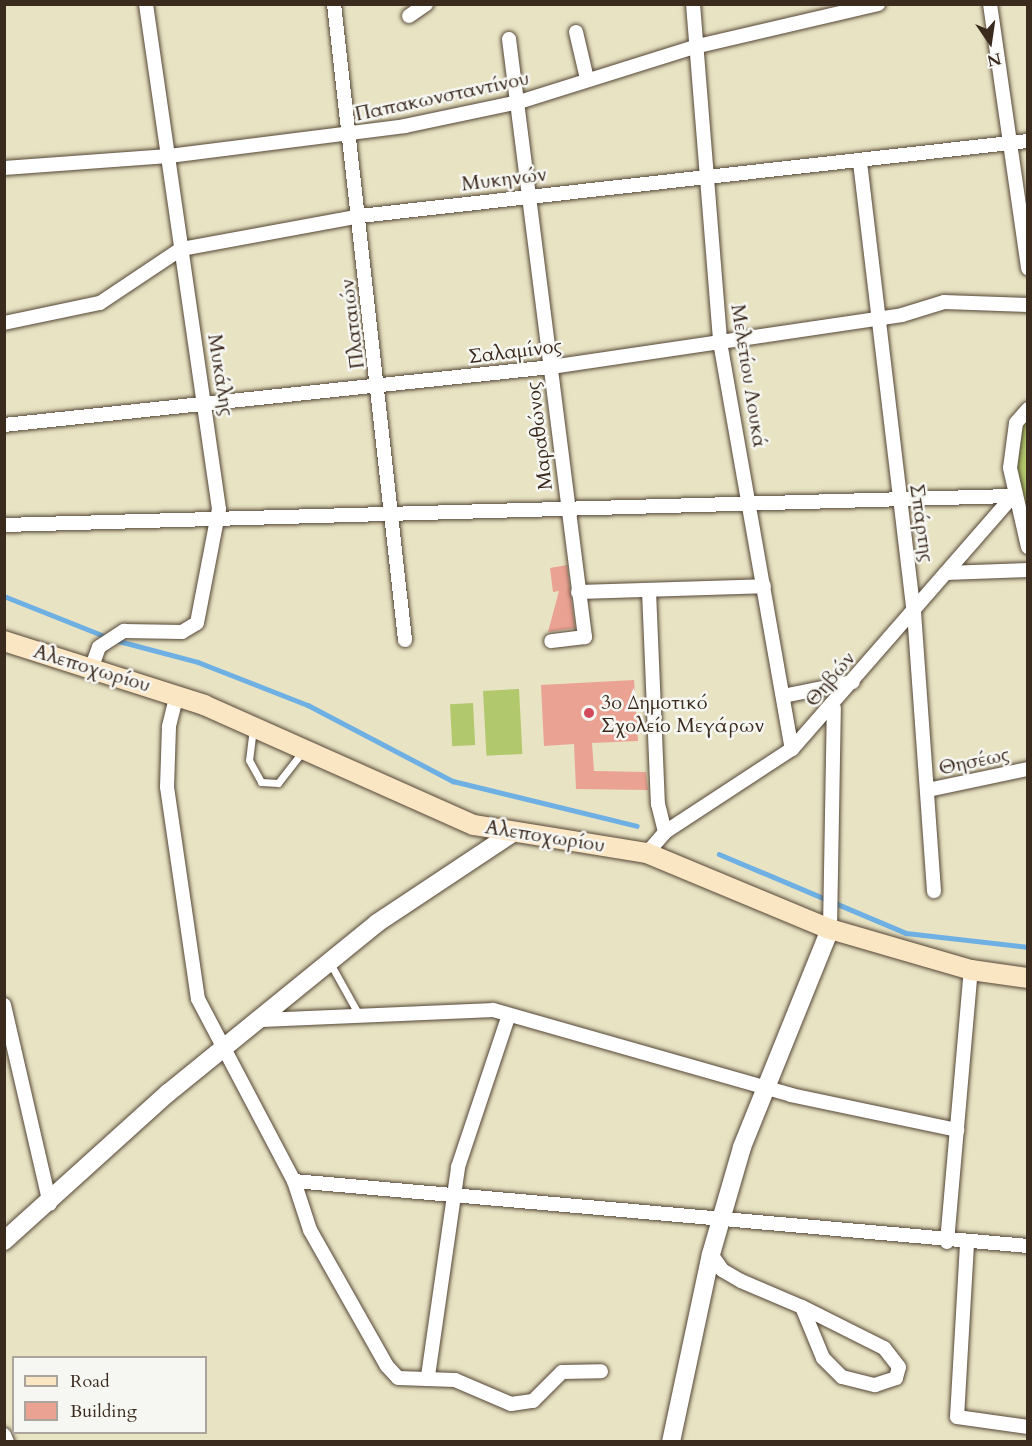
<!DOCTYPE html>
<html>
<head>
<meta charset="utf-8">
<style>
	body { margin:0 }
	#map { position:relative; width:1032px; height:1446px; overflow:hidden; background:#e8e3c3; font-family:Cardo,serif }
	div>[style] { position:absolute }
	.green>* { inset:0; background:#b1c86c; transform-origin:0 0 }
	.stream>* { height:4.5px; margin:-2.25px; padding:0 2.25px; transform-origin:2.25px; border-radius:2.25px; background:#6eb0e3 }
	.building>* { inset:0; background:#eaa292 }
	.roads { filter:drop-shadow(0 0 2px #554637) drop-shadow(0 0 2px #554637) }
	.service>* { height:7px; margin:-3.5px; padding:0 3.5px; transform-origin:3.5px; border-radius:3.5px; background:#fff }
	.minor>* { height:14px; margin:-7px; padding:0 7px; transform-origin:7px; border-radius:7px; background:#fff }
	.tertiary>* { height:18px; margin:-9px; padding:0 9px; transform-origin:9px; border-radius:9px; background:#fff }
	.secondary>* { height:20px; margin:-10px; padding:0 10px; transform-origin:10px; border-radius:10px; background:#fbe6c4 }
	.dots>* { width:16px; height:16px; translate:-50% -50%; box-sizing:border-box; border:3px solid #f6f6f2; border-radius:50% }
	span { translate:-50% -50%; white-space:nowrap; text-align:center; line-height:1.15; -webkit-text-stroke:5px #f6f6f2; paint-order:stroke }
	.street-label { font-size:20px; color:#3b2a1e }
	.poi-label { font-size:20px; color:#3b2a1e }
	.left { translate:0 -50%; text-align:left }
	.frame { position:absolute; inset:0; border:6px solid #3b2a1e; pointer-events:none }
	.legend { position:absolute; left:12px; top:1356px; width:195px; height:78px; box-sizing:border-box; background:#f6f6f2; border:2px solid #aba49d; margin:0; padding:8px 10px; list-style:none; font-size:18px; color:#3b2a1e }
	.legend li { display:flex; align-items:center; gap:12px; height:30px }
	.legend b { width:30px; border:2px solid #aba49d }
	.north { position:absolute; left:960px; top:12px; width:60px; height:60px; -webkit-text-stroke:4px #f6f6f2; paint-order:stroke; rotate:167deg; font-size:16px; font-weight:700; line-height:24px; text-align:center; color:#3b2a1e }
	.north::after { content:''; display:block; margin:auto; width:21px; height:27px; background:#3b2a1e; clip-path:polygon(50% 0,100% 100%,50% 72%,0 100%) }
</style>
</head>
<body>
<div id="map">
	<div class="green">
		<div style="clip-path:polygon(1027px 415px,1027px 539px,1015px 495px,1014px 437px)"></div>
		<div style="left:519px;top:689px;width:65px;height:36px;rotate:87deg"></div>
		<div style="left:473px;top:703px;width:42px;height:23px;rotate:87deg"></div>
	</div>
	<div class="stream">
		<div style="left:4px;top:596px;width:111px;rotate:21.7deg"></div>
		<div style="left:115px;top:640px;width:86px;rotate:14.8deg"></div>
		<div style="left:198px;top:662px;width:118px;rotate:21.4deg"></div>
		<div style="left:308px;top:705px;width:164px;rotate:27.7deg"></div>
		<div style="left:453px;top:781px;width:189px;rotate:13.7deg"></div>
		<div style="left:719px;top:854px;width:203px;rotate:22.9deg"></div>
		<div style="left:906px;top:933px;width:123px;rotate:6.5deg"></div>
	</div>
	<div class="building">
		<div style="clip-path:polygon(567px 565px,575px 628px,548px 632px,559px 591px,553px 592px,550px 568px)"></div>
		<div style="clip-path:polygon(634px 680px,638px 741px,592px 743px,594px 771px,646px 772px,648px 790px,576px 789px,574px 744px,544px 746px,541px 685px)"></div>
	</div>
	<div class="roads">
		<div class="service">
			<div style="left:253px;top:728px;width:32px;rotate:97deg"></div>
			<div style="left:249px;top:760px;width:25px;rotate:61deg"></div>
			<div style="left:261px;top:782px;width:17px;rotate:3deg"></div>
			<div style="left:278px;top:783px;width:39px;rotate:-52deg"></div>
			<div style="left:330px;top:963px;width:60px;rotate:60.9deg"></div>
		</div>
		<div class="minor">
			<div style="left:334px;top:4px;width:640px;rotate:83.63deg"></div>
			<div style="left:693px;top:4px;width:339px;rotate:85.4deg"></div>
			<div style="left:720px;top:342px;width:413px;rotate:80deg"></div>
			<div style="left:990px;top:4px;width:267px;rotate:81.8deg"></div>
			<div style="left:409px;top:16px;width:21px;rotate:-35deg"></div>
			<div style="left:576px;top:32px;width:48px;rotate:76.8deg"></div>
			<div style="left:509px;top:39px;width:603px;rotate:82.76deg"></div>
			<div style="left:585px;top:637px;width:34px;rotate:173deg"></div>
			<div style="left:860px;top:162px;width:453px;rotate:83.2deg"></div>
			<div style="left:914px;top:612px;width:280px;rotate:85.9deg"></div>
			<div style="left:4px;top:168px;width:165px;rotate:-4.2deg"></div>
			<div style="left:169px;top:156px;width:238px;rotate:-7.2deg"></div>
			<div style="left:405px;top:126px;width:116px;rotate:-11.9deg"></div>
			<div style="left:519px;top:102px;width:188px;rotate:-17.4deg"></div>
			<div style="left:698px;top:46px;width:185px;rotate:-13.1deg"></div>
			<div style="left:4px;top:323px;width:98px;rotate:-11.8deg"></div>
			<div style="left:100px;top:303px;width:97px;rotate:-33.7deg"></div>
			<div style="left:181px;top:249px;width:182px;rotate:-10.4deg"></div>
			<div style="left:360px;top:216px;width:672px;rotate:-6.41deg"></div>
			<div style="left:1028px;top:409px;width:18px;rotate:131deg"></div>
			<div style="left:1016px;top:423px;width:45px;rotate:97.6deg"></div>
			<div style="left:1010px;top:468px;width:81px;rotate:77.2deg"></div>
			<div style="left:4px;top:425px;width:550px;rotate:-6.05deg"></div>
			<div style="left:551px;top:367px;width:355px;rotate:-8.4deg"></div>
			<div style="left:902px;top:315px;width:44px;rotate:-17.2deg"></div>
			<div style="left:944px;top:302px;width:84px;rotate:2deg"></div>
			<div style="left:4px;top:525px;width:1009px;rotate:-1.65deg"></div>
			<div style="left:946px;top:573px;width:82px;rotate:-2.1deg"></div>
			<div style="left:649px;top:591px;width:213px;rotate:87.6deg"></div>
			<div style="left:658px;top:804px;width:29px;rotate:76deg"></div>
			<div style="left:578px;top:592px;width:186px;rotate:-1.8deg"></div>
			<div style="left:91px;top:669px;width:23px;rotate:-70deg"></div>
			<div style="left:99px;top:647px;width:30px;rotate:-33deg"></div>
			<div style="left:124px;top:631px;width:58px;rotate:1deg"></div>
			<div style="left:182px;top:632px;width:17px;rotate:-31deg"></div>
			<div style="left:197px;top:623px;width:116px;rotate:-79.1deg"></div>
			<div style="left:219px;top:509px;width:510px;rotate:-98.23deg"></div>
			<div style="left:177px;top:694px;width:34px;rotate:104deg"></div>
			<div style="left:169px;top:727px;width:60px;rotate:91.9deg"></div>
			<div style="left:167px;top:787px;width:214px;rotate:81.7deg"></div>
			<div style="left:198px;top:999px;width:206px;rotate:62.2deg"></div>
			<div style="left:294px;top:1181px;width:52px;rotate:71.9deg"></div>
			<div style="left:310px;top:1230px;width:156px;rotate:60.5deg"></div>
			<div style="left:387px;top:1366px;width:16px;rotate:47deg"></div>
			<div style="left:398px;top:1378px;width:57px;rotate:2deg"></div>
			<div style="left:455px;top:1380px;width:61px;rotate:23.2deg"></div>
			<div style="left:511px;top:1404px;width:22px;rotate:-8deg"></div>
			<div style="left:533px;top:1401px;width:41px;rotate:-45deg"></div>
			<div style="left:562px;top:1372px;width:39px;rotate:-1deg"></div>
			<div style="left:783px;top:696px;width:71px;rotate:-11.3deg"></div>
			<div style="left:928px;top:790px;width:102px;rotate:-11.9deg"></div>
			<div style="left:647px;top:853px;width:28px;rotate:-49deg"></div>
			<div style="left:665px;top:832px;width:152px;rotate:-33.2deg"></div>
			<div style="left:792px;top:749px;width:336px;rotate:-48.9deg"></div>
			<div style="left:830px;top:929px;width:221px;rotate:-89deg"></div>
			<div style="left:4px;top:1005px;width:204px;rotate:77deg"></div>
			<div style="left:263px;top:1020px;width:230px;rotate:-2.5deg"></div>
			<div style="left:493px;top:1010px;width:310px;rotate:15.9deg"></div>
			<div style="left:791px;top:1095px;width:170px;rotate:11.9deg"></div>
			<div style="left:294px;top:1181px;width:737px;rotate:5.06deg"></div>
			<div style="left:947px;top:1242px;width:273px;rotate:-85deg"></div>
			<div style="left:967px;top:1244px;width:173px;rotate:93.3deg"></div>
			<div style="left:957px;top:1417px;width:72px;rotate:8deg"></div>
			<div style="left:711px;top:1254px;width:19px;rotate:55deg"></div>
			<div style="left:722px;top:1270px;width:22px;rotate:30deg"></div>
			<div style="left:741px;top:1281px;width:66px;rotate:23.1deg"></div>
			<div style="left:802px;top:1307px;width:55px;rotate:67.6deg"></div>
			<div style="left:823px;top:1358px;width:27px;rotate:45deg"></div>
			<div style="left:842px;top:1377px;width:34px;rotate:14deg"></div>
			<div style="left:875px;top:1385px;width:22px;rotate:-18deg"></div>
			<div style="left:896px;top:1378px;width:11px;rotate:-75deg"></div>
			<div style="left:899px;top:1367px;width:24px;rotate:-128deg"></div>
			<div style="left:884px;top:1348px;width:92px;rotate:-153.4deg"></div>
			<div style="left:428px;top:1376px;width:211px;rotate:-81.8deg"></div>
			<div style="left:458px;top:1167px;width:160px;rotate:-71.5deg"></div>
			<div style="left:4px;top:1435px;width:8px;rotate:67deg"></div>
		</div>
		<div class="tertiary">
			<div style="left:4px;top:1241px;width:221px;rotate:-42.1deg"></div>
			<div style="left:168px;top:1093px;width:269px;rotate:-39.1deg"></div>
			<div style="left:377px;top:923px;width:161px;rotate:-33.6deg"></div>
			<div style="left:671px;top:1442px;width:192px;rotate:-78deg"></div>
			<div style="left:711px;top:1254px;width:111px;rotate:-73.8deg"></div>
			<div style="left:742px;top:1147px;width:235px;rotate:-68deg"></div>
		</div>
		<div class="secondary">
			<div style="left:4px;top:641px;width:210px;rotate:17.7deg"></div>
			<div style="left:204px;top:705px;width:295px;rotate:24deg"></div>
			<div style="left:474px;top:825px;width:175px;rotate:9.2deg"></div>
			<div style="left:647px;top:853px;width:198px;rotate:22.6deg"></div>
			<div style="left:830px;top:929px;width:147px;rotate:16.2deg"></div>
			<div style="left:971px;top:970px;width:58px;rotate:8deg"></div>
		</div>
	</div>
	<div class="dots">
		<div style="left:589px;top:713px;background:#d1495b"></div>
	</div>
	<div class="street-label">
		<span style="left:442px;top:96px;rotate:-12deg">Παπακωνσταντίνου</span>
		<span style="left:504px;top:179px;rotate:-7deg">Μυκηνών</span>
		<span style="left:352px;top:324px;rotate:-97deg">Πλαταιών</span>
		<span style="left:515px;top:351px;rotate:-7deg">Σαλαμίνος</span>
		<span style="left:221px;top:375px;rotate:81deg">Μυκάλης</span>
		<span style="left:749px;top:376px;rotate:81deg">Μελετίου Λουκά</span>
		<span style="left:539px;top:436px;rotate:-97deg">Μαραθώνος</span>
		<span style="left:922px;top:523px;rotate:82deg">Σπάρτης</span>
		<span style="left:92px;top:668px;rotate:17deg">Αλεποχωρίου</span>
		<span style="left:830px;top:679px;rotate:-50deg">Θηβών</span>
		<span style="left:974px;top:761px;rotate:-12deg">Θησέως</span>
		<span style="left:545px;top:836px;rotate:9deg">Αλεποχωρίου</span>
	</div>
	<div class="poi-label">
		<span class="left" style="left:601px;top:714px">3ο Δημοτικό<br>Σχολείο Μεγάρων</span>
	</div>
	<div class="frame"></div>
	<ul class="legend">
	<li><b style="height:8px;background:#fbe6c4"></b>Road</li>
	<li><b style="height:16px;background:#eaa292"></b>Building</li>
	</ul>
	<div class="north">N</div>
</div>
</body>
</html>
